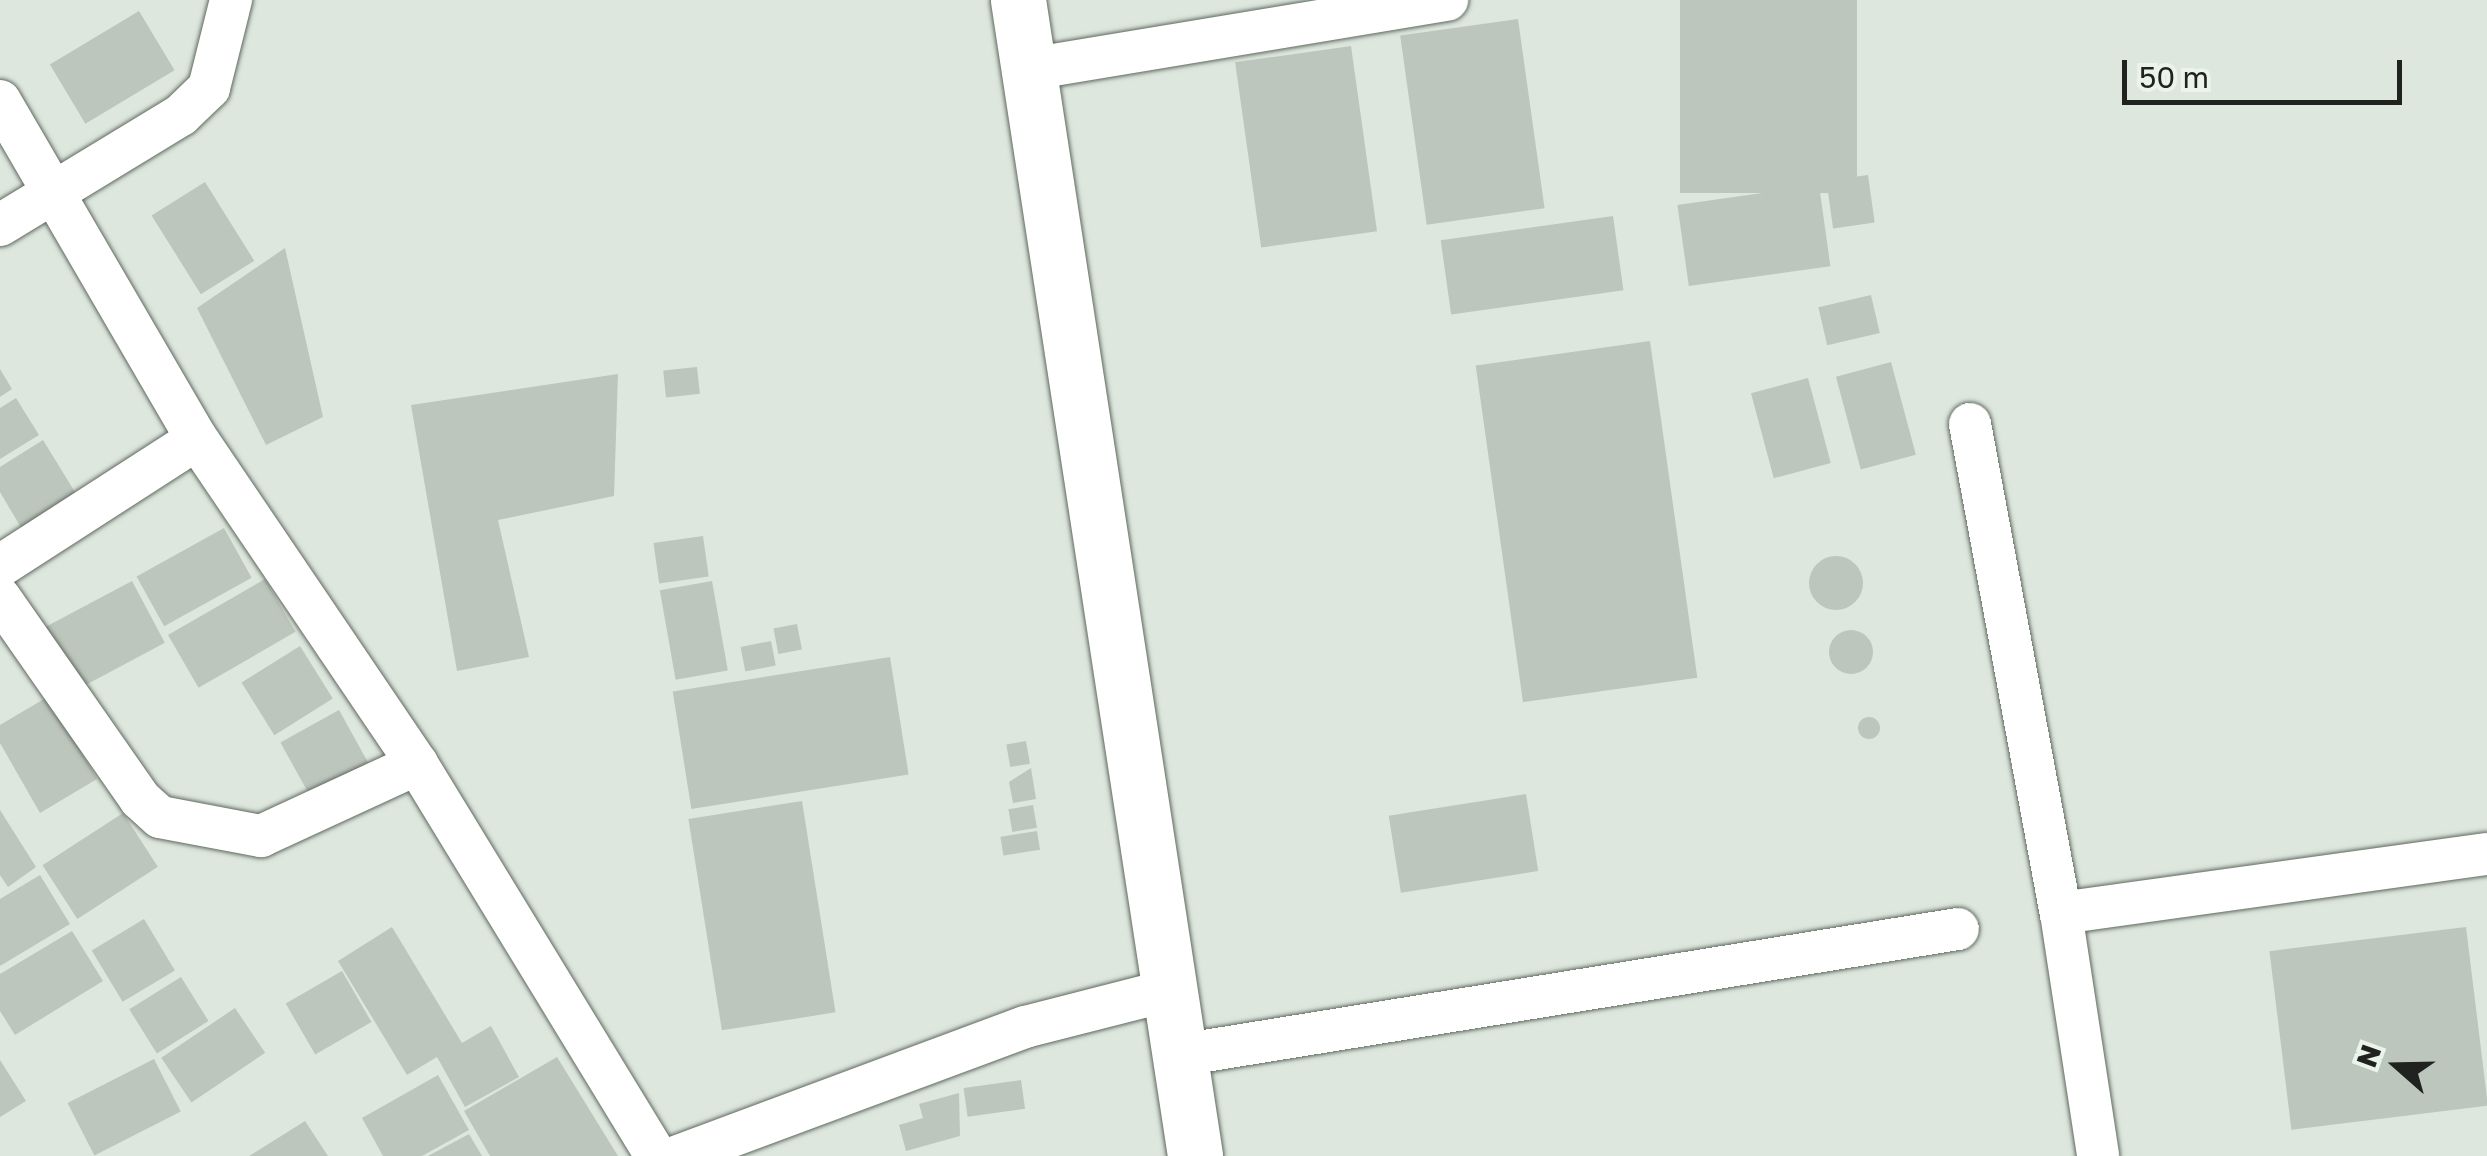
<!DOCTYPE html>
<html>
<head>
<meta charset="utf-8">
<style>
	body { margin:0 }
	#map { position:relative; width:2487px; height:1156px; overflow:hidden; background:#dde7dd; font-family:"Golos Text",sans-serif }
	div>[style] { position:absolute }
	.building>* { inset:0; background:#bdc6bc; transform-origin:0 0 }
	.round { border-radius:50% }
	.roads { filter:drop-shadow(0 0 2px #606960) drop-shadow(0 0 2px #606960) }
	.minor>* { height:42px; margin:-21px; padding:0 21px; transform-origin:21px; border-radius:21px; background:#fff }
	.major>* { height:55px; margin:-27.5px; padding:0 27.5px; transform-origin:27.5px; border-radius:27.5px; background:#fff }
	span { translate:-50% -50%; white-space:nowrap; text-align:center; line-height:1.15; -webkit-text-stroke:9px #eaf4ea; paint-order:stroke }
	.north { position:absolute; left:2347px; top:1016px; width:100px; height:100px; -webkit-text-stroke:8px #eaf4ea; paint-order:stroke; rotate:290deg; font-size:28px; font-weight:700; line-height:40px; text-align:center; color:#1f221f }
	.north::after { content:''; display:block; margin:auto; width:35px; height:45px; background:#1f221f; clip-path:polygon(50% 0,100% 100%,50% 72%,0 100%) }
	.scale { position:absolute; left:2122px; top:60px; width:280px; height:45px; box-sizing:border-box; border:5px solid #1f221f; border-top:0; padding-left:12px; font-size:30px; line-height:35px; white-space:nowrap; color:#1f221f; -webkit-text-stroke:8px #eaf4ea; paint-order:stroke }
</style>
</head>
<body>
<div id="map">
	<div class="building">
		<div style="left:1680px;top:0;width:177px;height:193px"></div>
		<div style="left:139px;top:11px;width:69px;height:104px;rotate:59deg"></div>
		<div style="left:1518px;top:19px;width:191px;height:119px;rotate:82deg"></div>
		<div style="left:1351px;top:46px;width:187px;height:117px;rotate:82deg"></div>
		<div style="left:1868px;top:175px;width:48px;height:42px;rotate:82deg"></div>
		<div style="left:205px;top:182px;width:93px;height:63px;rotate:58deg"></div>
		<div style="left:1819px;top:185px;width:82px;height:143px;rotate:82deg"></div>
		<div style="left:1613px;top:216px;width:75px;height:174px;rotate:82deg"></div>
		<div style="clip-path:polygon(285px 248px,323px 417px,266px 445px,197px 308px)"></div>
		<div style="left:1871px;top:295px;width:39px;height:54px;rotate:77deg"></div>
		<div style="left:1650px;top:341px;width:340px;height:176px;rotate:82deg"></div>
		<div style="left:1891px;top:362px;width:96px;height:57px;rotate:75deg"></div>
		<div style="left:697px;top:367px;width:27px;height:34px;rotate:84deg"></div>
		<div style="clip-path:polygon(0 369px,12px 389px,0 397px)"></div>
		<div style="clip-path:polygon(618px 374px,614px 496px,498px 520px,529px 657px,457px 671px,411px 405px)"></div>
		<div style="left:1808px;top:378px;width:88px;height:59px;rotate:75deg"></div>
		<div style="clip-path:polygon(16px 398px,39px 435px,0 459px,0 408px)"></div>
		<div style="clip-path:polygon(43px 440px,78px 497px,23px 531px,0 492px,0 467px)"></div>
		<div style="left:224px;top:528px;width:57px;height:100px;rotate:61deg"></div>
		<div style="left:703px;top:536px;width:41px;height:50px;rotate:82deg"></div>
		<div class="round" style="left:1809px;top:556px;width:54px;height:54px"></div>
		<div style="left:265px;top:579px;width:61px;height:112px;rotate:60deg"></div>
		<div style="left:132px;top:581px;width:70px;height:104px;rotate:62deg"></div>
		<div style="left:712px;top:581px;width:91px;height:53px;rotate:80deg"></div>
		<div style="left:797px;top:624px;width:26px;height:24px;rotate:79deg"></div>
		<div class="round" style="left:1829px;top:630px;width:44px;height:44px"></div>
		<div style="left:771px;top:641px;width:25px;height:31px;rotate:79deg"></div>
		<div style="left:300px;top:646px;width:62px;height:69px;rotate:58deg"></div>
		<div style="left:890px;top:657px;width:119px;height:220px;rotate:81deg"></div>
		<div style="clip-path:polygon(49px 696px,97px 779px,40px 813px,0 743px,0 725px)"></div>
		<div style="left:339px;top:710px;width:60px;height:67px;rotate:61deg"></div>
		<div class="round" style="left:1858px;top:717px;width:22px;height:22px"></div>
		<div style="left:1026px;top:741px;width:23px;height:20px;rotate:80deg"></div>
		<div style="clip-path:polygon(1031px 768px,1036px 799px,1013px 803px,1009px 782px)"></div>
		<div style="left:1526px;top:794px;width:78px;height:139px;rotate:81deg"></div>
		<div style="left:802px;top:801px;width:214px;height:115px;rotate:81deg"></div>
		<div style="left:1033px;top:805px;width:23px;height:25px;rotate:80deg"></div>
		<div style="clip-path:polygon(0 810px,36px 867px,8px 887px,0 875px)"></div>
		<div style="left:123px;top:813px;width:64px;height:96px;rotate:57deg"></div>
		<div style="left:1037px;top:831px;width:19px;height:37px;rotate:81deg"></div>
		<div style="clip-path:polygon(40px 875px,70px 924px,0 966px,0 899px)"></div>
		<div style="left:144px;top:919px;width:60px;height:61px;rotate:59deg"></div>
		<div style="clip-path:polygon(392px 927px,462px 1043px,491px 1026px,519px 1077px,465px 1107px,437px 1057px,407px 1075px,338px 961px)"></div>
		<div style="left:2466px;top:927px;width:180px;height:198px;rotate:83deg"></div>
		<div style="clip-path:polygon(72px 931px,103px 981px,15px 1035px,0 1011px,0 974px)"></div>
		<div style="left:342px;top:971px;width:59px;height:65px;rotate:60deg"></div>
		<div style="left:181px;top:977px;width:52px;height:61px;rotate:58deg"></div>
		<div style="left:235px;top:1008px;width:54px;height:89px;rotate:56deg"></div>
		<div style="clip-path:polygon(557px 1057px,618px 1156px,490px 1156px,464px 1111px)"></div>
		<div style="left:154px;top:1059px;width:59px;height:97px;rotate:63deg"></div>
		<div style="clip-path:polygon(0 1060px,26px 1101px,0 1117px)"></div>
		<div style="clip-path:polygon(438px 1075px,469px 1130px,422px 1156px,383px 1156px,362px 1118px)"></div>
		<div style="left:1021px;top:1080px;width:29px;height:58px;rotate:82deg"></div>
		<div style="clip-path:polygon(959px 1093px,960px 1136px,906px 1151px,899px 1125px,923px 1118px,919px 1104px)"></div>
		<div style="clip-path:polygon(305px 1121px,328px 1156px,249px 1156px)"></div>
		<div style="clip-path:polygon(469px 1134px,482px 1156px,428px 1156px)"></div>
	</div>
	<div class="roads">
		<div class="minor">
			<div style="left:1029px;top:69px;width:424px;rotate:-9.4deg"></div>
			<div style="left:0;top:101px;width:391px;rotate:59.8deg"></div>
			<div style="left:197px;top:439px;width:392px;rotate:55.9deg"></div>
			<div style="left:417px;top:764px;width:459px;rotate:58.6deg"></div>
			<div style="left:0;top:225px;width:212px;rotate:-31.3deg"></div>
			<div style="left:181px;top:115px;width:39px;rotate:-44deg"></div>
			<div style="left:209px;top:88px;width:91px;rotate:-76deg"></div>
			<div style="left:1970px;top:424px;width:497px;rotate:79.5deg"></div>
			<div style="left:2061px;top:913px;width:246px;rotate:81.3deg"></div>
			<div style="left:0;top:566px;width:234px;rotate:-32.8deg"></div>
			<div style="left:0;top:598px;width:245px;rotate:55.1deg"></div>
			<div style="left:140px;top:799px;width:27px;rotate:42deg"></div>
			<div style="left:160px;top:817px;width:103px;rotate:10.7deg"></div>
			<div style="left:261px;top:836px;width:172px;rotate:-24.8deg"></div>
			<div style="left:2061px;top:913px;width:430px;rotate:-7.9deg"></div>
			<div style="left:1180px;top:1055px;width:788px;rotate:-9.2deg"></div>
			<div style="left:678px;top:1156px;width:370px;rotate:-20.4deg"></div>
			<div style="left:1025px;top:1027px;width:150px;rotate:-14.3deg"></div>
		</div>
		<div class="major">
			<div style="left:1018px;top:0;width:1169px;rotate:81.29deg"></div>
		</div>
	</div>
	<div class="north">N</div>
	<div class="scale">50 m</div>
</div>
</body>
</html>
